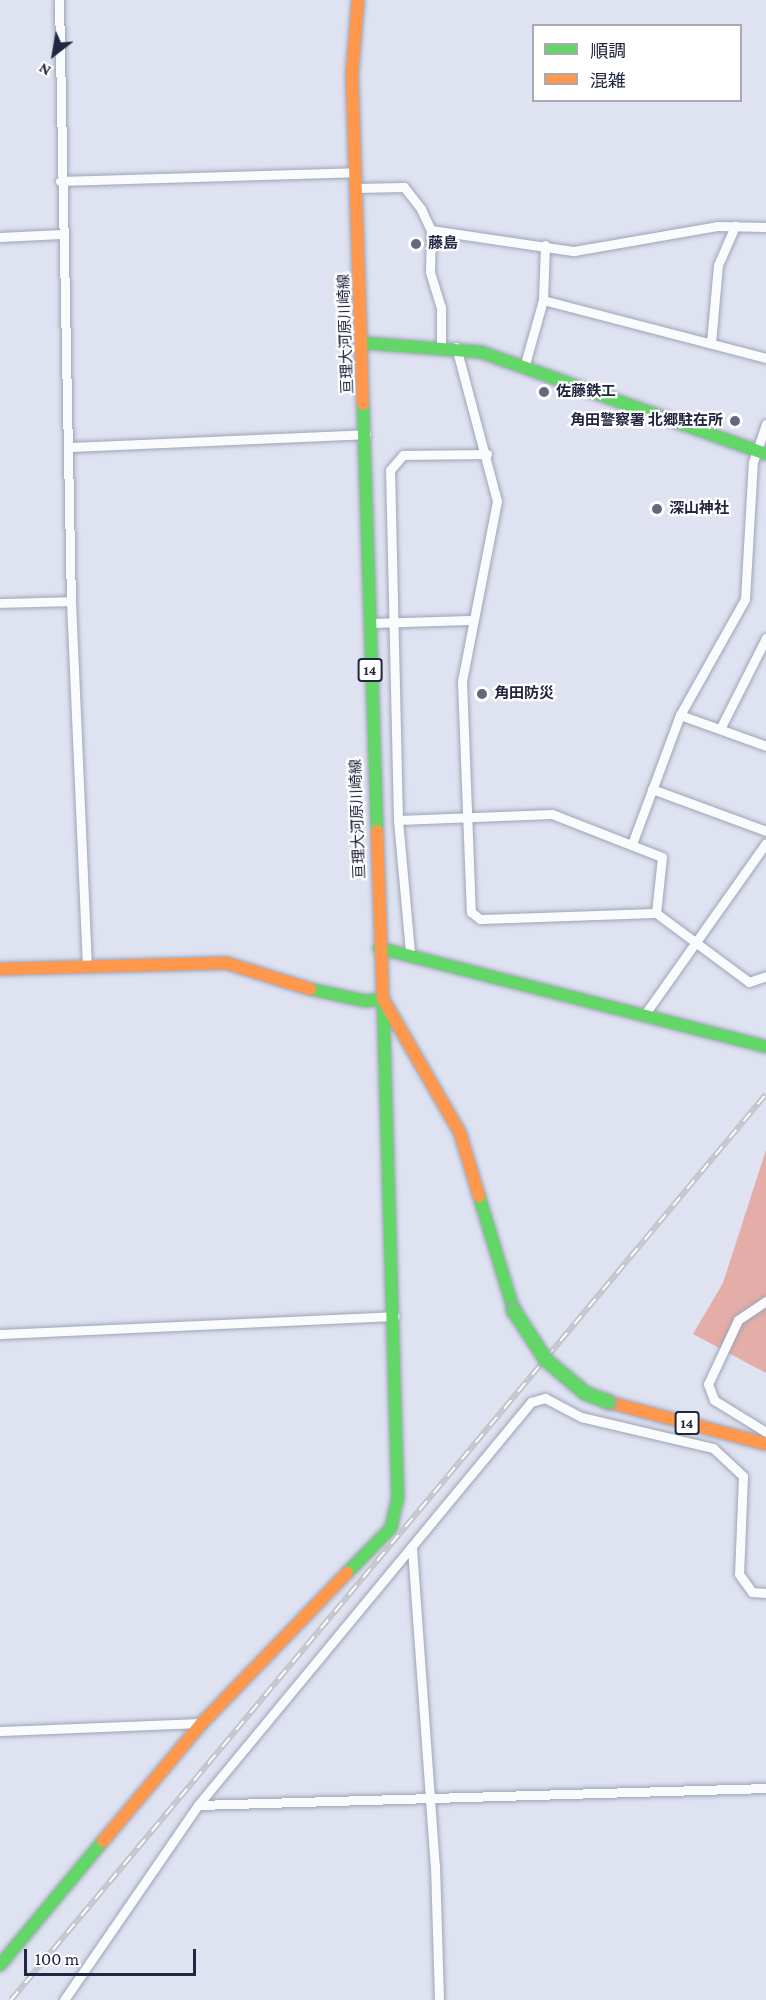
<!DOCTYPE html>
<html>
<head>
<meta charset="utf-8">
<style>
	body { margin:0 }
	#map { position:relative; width:766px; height:2000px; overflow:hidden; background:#dee2f1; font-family:"Crimson Pro","Noto Sans JP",serif }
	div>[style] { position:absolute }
	.forest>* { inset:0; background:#e4ada7 }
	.roads { filter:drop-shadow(0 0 2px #9fa4b6) drop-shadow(0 0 2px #9fa4b6) }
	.street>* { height:9px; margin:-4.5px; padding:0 4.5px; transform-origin:4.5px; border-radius:4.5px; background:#fafbfd }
	.fast>* { height:12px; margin:-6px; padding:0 6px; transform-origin:6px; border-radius:6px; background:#63d668 }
	.slow>* { height:12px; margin:-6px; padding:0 6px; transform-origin:6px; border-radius:6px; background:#ff974d }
	.rail>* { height:6px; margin-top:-3px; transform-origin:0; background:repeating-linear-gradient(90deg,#fff 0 11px,#c4c6cc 0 22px); box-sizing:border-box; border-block:2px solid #c4c6cc }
	.bridges { filter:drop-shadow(0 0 2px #9fa4b6) drop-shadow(0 0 2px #9fa4b6) }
	.fast-bridge>* { height:14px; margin:-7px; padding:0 7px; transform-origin:7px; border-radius:7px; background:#63d668 }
	.dots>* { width:16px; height:16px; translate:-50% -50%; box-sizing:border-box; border:3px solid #fff; border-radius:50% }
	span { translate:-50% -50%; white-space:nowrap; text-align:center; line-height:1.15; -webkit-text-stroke:4.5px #fff; paint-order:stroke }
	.shield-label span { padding:2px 4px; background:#fff; border:2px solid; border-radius:4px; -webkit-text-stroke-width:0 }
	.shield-label { font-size:14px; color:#222741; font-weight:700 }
	.poi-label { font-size:15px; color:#222741; font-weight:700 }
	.left { translate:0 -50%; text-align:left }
	.right { translate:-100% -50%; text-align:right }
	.street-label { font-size:15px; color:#222741 }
	.legend { position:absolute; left:532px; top:24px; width:210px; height:78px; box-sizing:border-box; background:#fff; border:2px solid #a7a9b3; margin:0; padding:8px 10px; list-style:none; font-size:18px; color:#222741 }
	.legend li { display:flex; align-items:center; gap:12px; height:30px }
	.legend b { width:30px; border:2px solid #a7a9b3 }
	.north { position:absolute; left:24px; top:24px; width:60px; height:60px; -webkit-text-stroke:4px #fff; paint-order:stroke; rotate:211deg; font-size:16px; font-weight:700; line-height:24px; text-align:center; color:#222741 }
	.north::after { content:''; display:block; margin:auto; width:21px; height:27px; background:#222741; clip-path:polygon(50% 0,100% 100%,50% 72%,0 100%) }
	.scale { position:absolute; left:24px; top:1949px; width:172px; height:27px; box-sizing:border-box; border:3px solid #222741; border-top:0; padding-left:8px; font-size:18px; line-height:21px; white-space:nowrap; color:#222741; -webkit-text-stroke:4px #fff; paint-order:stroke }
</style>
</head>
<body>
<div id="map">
	<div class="forest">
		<div style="clip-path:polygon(766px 1150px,766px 1373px,693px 1334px,723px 1283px)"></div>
	</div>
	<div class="roads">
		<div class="street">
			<div style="left:59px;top:0;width:601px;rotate:88.86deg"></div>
			<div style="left:71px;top:601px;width:366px;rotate:87.5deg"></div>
			<div style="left:60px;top:181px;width:295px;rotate:-1.7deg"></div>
			<div style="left:355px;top:188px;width:49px;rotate:-1.2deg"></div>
			<div style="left:404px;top:187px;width:28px;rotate:52deg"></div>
			<div style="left:421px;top:209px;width:23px;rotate:65deg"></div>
			<div style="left:431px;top:230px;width:42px;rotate:91.4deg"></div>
			<div style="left:430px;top:272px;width:37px;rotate:73deg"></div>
			<div style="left:441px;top:307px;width:39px;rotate:90deg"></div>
			<div style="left:431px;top:230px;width:145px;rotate:8.4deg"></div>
			<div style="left:574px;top:251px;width:145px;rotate:-9.9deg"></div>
			<div style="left:717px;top:226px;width:49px;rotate:1.2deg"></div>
			<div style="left:0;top:237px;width:61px;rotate:-2.8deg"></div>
			<div style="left:543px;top:300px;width:230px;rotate:14.6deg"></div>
			<div style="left:711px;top:343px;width:78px;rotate:-84.9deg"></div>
			<div style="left:718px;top:265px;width:43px;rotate:-66.4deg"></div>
			<div style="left:456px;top:347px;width:159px;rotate:75.1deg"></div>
			<div style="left:497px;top:501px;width:183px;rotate:101deg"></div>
			<div style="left:462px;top:681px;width:231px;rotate:87.8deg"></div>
			<div style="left:471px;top:912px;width:11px;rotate:38deg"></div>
			<div style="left:480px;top:919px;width:176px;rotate:-2deg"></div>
			<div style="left:656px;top:913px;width:116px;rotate:36.6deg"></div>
			<div style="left:749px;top:982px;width:18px;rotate:-19deg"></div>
			<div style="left:525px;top:364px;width:66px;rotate:-74.3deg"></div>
			<div style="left:543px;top:300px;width:55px;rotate:-87.9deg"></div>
			<div style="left:70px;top:447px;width:296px;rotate:-2.5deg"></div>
			<div style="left:0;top:603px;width:71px;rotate:-1.6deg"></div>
			<div style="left:369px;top:623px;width:104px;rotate:-1.7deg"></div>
			<div style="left:680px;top:715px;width:91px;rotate:19.8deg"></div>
			<div style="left:720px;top:729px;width:102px;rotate:-63.2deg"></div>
			<div style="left:652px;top:789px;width:121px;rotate:20.2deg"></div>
			<div style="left:398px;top:820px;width:154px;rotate:-2.2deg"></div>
			<div style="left:552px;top:814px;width:118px;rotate:21.4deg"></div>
			<div style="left:662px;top:857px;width:56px;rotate:96.1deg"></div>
			<div style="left:632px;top:844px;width:138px;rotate:-69.6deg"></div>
			<div style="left:680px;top:715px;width:133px;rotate:-60.7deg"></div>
			<div style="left:745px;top:599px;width:137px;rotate:-86.7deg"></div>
			<div style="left:753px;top:462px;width:40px;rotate:-71.1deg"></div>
			<div style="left:410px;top:952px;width:133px;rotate:-95.2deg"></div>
			<div style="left:398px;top:820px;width:350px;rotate:-91.3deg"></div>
			<div style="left:390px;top:470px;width:20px;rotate:-49deg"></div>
			<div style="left:403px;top:455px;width:84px;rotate:-0.7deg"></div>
			<div style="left:645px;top:1014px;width:209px;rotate:-54.7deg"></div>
			<div style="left:766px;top:1301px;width:34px;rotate:146deg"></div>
			<div style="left:738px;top:1320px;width:71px;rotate:115.1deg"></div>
			<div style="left:708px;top:1384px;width:17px;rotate:69deg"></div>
			<div style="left:714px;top:1400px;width:61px;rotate:31.6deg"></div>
			<div style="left:0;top:1334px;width:395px;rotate:-2.6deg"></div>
			<div style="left:412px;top:1548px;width:318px;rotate:85.9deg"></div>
			<div style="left:435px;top:1865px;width:135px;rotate:88.3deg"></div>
			<div style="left:0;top:1731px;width:202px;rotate:-2.3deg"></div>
			<div style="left:198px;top:1805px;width:568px;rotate:-1.71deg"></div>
			<div style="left:64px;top:2000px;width:237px;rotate:-55.5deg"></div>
			<div style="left:198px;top:1805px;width:523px;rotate:-50.43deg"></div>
			<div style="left:531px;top:1402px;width:15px;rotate:-16deg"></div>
			<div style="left:545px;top:1398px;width:41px;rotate:27.8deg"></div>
			<div style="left:581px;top:1417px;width:136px;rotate:13.2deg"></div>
			<div style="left:713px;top:1448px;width:41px;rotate:43deg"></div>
			<div style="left:743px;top:1476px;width:98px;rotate:92.3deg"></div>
			<div style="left:739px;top:1574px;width:22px;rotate:54deg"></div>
			<div style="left:752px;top:1592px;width:14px;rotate:4deg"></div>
		</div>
		<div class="fast">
			<div style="left:363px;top:343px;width:118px;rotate:4.4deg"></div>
			<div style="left:481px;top:352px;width:303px;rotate:19.7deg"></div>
			<div style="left:363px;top:404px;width:427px;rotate:88.1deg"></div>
			<div style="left:379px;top:948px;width:399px;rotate:14.3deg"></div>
			<div style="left:310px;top:989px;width:56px;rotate:12.3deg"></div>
			<div style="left:365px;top:1001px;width:18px;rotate:-6deg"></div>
			<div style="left:383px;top:999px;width:498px;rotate:88.3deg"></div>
			<div style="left:398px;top:1497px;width:32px;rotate:103deg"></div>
			<div style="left:391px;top:1528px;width:63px;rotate:134.4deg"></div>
			<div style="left:479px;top:1196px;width:120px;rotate:73.1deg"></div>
			<div style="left:0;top:1965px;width:161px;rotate:-50.3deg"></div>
		</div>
		<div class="slow">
			<div style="left:358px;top:0;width:75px;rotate:94.6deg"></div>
			<div style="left:352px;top:75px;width:329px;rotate:88.1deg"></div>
			<div style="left:377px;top:831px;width:168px;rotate:88deg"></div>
			<div style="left:383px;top:999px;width:155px;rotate:60.1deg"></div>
			<div style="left:460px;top:1133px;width:66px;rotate:73.2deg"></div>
			<div style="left:0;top:969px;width:226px;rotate:-1.5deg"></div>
			<div style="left:226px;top:963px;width:88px;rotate:17.2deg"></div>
			<div style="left:608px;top:1402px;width:163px;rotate:14.9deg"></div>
			<div style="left:103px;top:1841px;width:154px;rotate:-50deg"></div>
			<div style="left:202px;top:1723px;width:209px;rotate:-46deg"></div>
		</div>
	</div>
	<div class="rail">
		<div style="left:11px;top:2000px;width:1179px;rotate:-50.19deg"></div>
	</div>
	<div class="bridges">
		<div class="fast-bridge">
			<div style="left:514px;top:1311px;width:59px;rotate:56.9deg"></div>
			<div style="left:546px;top:1360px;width:51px;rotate:40.2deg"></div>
			<div style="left:585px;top:1393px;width:25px;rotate:21deg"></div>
		</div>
	</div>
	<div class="dots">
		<div style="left:416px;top:244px;background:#64687f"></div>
		<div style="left:544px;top:392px;background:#64687f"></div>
		<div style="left:735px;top:421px;background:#64687f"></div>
		<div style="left:657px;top:509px;background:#64687f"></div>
		<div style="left:482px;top:694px;background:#64687f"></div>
	</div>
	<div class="shield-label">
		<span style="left:370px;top:670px">14</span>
		<span style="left:687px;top:1423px">14</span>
	</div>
	<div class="poi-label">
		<span class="left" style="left:428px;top:244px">藤島</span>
		<span class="left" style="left:556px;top:392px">佐藤鉄工</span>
		<span class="right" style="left:723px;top:421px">角田警察署 北郷駐在所</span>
		<span class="left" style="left:669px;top:509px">深山神社</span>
		<span class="left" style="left:494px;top:694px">角田防災</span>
	</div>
	<div class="street-label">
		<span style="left:346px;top:334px;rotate:-92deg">亘理大河原川崎線</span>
		<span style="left:358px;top:819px;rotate:-92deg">亘理大河原川崎線</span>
	</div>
	<ul class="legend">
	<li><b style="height:8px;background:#63d668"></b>順調</li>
	<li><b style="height:8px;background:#ff974d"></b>混雑</li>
	</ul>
	<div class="north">N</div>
	<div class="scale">100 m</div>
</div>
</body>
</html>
